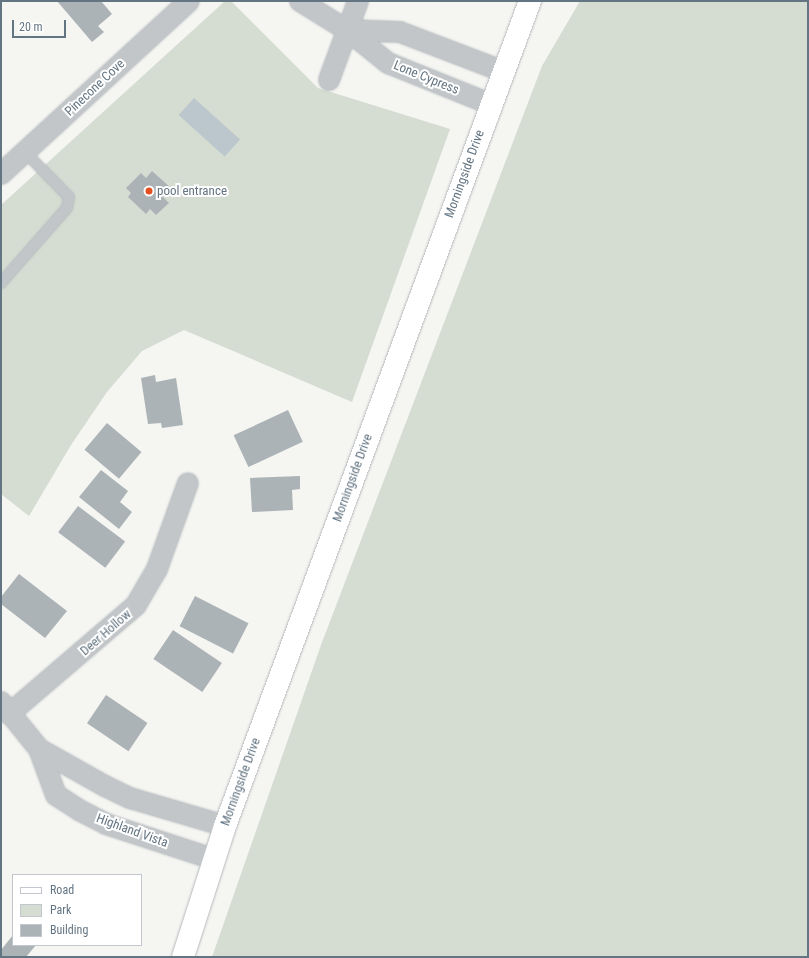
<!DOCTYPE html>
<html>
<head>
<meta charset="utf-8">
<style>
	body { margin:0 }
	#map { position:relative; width:809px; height:958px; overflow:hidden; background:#f5f5f1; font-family:"Roboto Condensed",sans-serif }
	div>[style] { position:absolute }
	.green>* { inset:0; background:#d5dcd2 }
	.water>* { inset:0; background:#bbc7cc; transform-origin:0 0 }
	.building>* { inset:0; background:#abb3b7; transform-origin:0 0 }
	.roads { filter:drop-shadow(0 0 1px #b4b9be) drop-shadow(0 0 1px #b4b9be) }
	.lane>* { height:10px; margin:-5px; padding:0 5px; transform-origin:5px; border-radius:5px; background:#c2c6c9 }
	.street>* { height:20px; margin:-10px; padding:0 10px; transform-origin:10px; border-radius:10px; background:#c2c6c9 }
	.secondary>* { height:22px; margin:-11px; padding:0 11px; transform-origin:11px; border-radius:11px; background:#fff }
	.dots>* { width:11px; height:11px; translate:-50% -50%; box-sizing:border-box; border:2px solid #fff; border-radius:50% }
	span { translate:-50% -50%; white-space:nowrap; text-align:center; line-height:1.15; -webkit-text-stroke:4px #fff; paint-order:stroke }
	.street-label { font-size:13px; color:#637482 }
	.poi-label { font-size:13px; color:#637482 }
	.left { translate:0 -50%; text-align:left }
	.frame { position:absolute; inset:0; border:2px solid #637482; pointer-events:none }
	.legend { position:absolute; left:12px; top:874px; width:130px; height:72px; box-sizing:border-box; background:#fff; border:1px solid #c1c7cd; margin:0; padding:5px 7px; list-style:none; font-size:12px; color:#637482 }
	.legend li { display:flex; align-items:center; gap:8px; height:20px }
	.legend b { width:20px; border:1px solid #c1c7cd }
	.scale { position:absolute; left:12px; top:20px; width:54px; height:18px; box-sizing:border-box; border:2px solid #637482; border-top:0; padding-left:5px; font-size:12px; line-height:14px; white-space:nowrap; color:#637482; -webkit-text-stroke:3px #fff; paint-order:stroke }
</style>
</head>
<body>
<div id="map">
	<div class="green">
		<div style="clip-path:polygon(225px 1px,231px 1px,318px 88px,450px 129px,352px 402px,184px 330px,142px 351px,107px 392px,71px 445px,29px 516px,1px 494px,1px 205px)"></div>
		<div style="clip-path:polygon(580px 1px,808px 1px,808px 957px,212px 957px,321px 645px,542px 66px)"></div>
	</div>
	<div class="water">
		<div style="left:194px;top:98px;width:62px;height:23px;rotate:42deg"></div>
	</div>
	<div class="building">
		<div style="clip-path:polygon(57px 1px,101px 1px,112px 14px,98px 26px,104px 32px,92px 42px)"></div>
		<div style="clip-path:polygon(152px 171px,171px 188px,163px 197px,169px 203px,156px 215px,150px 209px,146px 214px,128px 197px,131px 193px,126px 188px,141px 173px,146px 178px)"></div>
		<div style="clip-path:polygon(155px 375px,156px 382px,176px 378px,183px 425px,162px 428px,161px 423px,148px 424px,141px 378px)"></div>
		<div style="left:288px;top:410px;width:35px;height:60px;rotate:65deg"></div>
		<div style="left:107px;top:423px;width:45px;height:35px;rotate:40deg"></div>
		<div style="clip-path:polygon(101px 470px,128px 491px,120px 502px,132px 512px,119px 529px,79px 497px)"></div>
		<div style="clip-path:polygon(300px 476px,300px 489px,292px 490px,293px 510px,252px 512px,250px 478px)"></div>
		<div style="left:78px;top:506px;width:59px;height:33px;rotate:37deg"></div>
		<div style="clip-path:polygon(19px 574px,67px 611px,45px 638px,1px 604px,1px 597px)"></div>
		<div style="left:195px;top:596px;width:60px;height:34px;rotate:27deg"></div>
		<div style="left:173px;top:630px;width:59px;height:35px;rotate:34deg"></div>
		<div style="left:106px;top:695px;width:50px;height:34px;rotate:34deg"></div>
		<div style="clip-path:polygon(13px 935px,13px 945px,36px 945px,26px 957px,1px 957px,1px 950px)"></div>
	</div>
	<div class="roads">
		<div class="lane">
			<div style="left:1px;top:283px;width:100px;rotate:-48.7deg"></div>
			<div style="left:67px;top:208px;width:11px;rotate:-80deg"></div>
			<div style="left:69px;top:197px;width:63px;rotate:-134.4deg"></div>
		</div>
		<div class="street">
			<div style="left:300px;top:1px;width:55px;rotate:31.7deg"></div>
			<div style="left:347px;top:30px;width:53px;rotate:38.8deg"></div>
			<div style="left:388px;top:63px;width:110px;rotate:21.9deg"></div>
			<div style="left:347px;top:30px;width:53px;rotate:2.2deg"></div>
			<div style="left:400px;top:32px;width:109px;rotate:20.9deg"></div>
			<div style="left:329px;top:80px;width:84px;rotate:-69.8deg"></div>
			<div style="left:1px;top:174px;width:255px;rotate:-42.6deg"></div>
			<div style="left:1px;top:702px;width:60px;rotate:51deg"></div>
			<div style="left:39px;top:749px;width:76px;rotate:29.3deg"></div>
			<div style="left:105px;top:786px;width:28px;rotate:26deg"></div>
			<div style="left:130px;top:798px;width:99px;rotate:16.4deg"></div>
			<div style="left:9px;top:714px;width:167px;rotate:-40.6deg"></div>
			<div style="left:136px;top:605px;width:42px;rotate:-59.7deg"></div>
			<div style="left:157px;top:569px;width:91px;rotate:-70.2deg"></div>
			<div style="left:39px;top:749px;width:49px;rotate:69.7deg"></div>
			<div style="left:56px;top:795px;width:27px;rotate:33deg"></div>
			<div style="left:79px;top:810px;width:30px;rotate:27deg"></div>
			<div style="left:106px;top:824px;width:113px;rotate:18.1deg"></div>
		</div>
		<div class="secondary">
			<div style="left:183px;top:957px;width:138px;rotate:-72.2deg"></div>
			<div style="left:225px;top:826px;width:880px;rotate:-69.71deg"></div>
		</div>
	</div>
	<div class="dots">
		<div style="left:149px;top:191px;background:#e55020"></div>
	</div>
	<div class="street-label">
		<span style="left:426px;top:78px;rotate:22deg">Lone Cypress</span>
		<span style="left:95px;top:88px;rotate:-43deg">Pinecone Cove</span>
		<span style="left:465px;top:174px;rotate:-70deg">Morningside Drive</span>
		<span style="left:353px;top:478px;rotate:-70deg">Morningside Drive</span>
		<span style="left:106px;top:633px;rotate:-41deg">Deer Hollow</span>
		<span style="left:241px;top:782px;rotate:-70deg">Morningside Drive</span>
		<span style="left:132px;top:831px;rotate:20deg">Highland Vista</span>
	</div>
	<div class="poi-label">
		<span class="left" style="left:157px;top:191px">pool entrance</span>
	</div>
	<div class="frame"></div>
	<ul class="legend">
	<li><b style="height:5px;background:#fff"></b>Road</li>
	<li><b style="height:11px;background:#d5dcd2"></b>Park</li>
	<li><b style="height:11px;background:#abb3b7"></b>Building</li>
	</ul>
	<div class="scale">20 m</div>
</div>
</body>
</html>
